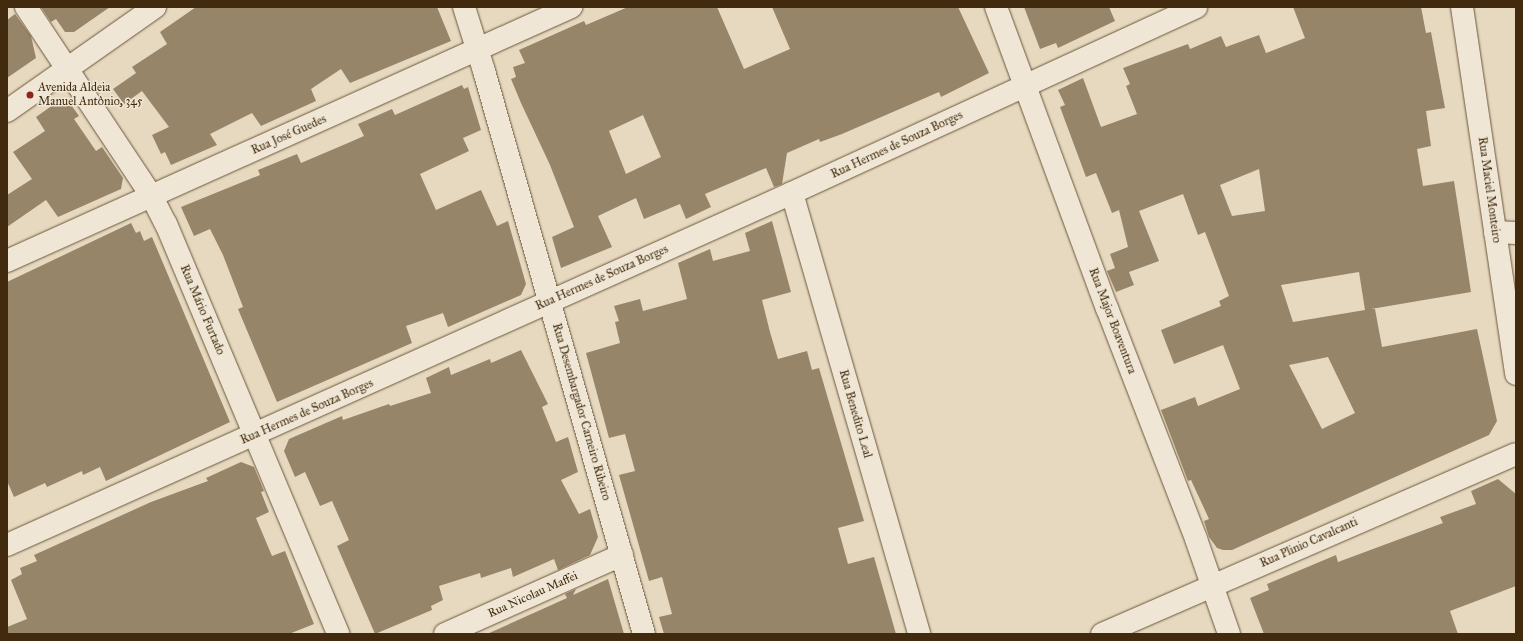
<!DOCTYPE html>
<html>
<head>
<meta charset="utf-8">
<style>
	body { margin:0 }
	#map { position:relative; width:1523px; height:641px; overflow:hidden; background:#e7d9bf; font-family:"IM FELL Great Primer",serif }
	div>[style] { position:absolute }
	.building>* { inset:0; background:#97856a }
	.roads { filter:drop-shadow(0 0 1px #6a563a) drop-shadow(0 0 1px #6a563a) }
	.street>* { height:22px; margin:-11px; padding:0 11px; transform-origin:11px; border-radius:11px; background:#efe6d5 }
	.secondary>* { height:22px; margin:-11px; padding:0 11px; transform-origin:11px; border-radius:11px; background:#efe6d5 }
	.dots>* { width:11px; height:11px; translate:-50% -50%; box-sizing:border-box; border:2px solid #efe6d5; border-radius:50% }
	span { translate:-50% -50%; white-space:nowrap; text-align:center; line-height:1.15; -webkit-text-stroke:3px #efe6d5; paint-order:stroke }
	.poi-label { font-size:12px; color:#412a0d }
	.left { translate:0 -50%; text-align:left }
	.street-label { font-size:12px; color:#412a0d }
	.frame { position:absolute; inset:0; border:8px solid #412a0d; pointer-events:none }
</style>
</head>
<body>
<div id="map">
	<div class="building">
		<div style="clip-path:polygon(41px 7px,110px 7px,74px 32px,65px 32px,56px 19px,51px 22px)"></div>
		<div style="clip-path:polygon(196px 7px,437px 7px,451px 41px,350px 83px,341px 69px,311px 89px,316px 101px,261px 126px,252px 113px,210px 134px,217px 145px,171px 165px,165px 152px,161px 154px,152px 135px,169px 127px,142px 91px,124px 104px,113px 89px,136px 73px,132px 67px,167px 44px,160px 32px)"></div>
		<div style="clip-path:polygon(evenodd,628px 7px,717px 7px,744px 69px,790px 49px,772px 7px,958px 7px,989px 73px,941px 97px,939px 92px,842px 134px,820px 142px,819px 139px,787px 153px,782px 184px,774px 187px,766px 168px,705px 194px,711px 207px,686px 219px,680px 204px,644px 219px,636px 198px,598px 216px,612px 247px,561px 268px,552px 237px,574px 227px,550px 165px,521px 103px,511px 79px,516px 77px,513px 67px,525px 63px,519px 50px,584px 21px,586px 25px,628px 7px,643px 115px,661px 157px,626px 174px,609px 131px,643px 115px)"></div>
		<div style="clip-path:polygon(1024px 7px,1109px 7px,1115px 21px,1058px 48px,1056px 43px,1040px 49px)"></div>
		<div style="clip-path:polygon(evenodd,1293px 7px,1421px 7px,1426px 33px,1431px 32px,1445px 108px,1426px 111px,1431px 146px,1417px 149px,1423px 186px,1454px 181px,1471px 292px,1371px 309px,1375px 309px,1382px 347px,1477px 329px,1497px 421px,1489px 435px,1232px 550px,1223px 550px,1217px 548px,1209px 537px,1204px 521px,1209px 519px,1191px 480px,1188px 481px,1161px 410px,1195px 397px,1198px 406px,1240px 389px,1223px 345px,1174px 364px,1161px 330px,1221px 306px,1219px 301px,1229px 296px,1205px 232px,1198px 235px,1183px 194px,1139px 211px,1159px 261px,1129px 272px,1134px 285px,1116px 292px,1107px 271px,1115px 268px,1110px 254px,1128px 247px,1119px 210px,1112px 213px,1096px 173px,1086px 177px,1060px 107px,1065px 105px,1058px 90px,1083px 78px,1101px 127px,1137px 114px,1126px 86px,1130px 84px,1123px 68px,1188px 44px,1190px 49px,1221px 36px,1226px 47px,1259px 35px,1266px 53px,1305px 38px,1293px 7px,1259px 169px,1265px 211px,1232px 216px,1220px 185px,1259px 169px,1293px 7px,1359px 272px,1365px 310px,1293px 322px,1281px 285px,1359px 272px,1293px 7px,1328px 357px,1355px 413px,1322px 429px,1289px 365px,1328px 357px)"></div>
		<div style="clip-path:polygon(15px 14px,31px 36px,36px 58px,7px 78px,7px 20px)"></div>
		<div style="clip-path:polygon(462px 85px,464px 89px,468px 87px,481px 130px,463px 138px,469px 151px,420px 174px,436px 210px,481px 190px,497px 226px,508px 221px,526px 284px,521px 295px,448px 327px,443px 313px,406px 326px,412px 343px,277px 402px,238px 309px,243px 307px,223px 255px,210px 229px,194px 236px,181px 207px,260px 175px,258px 170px,297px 154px,301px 163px,348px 143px,364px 136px,358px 124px,392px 109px,395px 115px)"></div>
		<div style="clip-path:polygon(60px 100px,69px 102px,79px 116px,74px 119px,96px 151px,102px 147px,123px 178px,121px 189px,58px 217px,46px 200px,7px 227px,7px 195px,32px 179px,13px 152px,45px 131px,36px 117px)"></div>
		<div style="clip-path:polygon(772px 221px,791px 292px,762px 300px,770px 332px,778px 359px,807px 351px,812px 370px,819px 368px,864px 521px,838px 528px,848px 564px,874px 557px,896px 634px,664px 634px,659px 617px,672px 614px,662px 577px,649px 581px,619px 475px,635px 471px,625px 434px,609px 438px,586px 353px,620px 343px,615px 322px,619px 321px,614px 306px,640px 299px,643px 311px,687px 299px,678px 263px,710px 249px,713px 261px,750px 251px,745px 233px)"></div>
		<div style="clip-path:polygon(131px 223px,136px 233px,140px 231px,144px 241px,152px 237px,230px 422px,106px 481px,100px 467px,83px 475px,82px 471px,47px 487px,45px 483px,14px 497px,7px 481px,7px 282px)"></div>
		<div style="clip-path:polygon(521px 350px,548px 404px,542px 407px,556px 442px,568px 437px,578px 472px,561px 480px,579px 514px,590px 509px,598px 537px,590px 555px,558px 570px,554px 559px,513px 577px,511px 568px,481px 578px,480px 573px,439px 586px,443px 600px,431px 606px,432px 610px,375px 634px,337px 546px,349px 540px,332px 501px,320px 506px,305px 472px,295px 477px,284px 451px,289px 439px,342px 416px,343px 420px,389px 404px,390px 406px,431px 393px,426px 378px,449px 367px,451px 375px,490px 359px,491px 363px)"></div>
		<div style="clip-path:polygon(241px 462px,254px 467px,264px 491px,261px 492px,269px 512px,256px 518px,272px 556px,285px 551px,314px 624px,289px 634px,7px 634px,7px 627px,27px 619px,11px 580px,22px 574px,20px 568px,37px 561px,34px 555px,151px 502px,208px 481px,206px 478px)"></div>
		<div style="clip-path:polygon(1498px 479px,1516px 494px,1516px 586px,1450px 611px,1458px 634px,1264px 634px,1250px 598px,1269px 590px,1267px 584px,1336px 555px,1338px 562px,1443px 523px,1440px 517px,1476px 504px,1471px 491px)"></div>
		<div style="clip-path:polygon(608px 579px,624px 634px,487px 634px,567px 598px,565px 594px,576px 589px,573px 595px)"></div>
	</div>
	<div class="roads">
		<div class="street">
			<div style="left:26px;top:7px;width:226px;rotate:56.4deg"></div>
			<div style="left:151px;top:195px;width:33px;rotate:63deg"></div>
			<div style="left:166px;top:224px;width:445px;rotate:67.2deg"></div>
			<div style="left:464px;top:7px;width:67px;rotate:72.6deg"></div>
			<div style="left:484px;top:71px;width:585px;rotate:74.14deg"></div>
			<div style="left:996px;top:7px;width:321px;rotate:69.8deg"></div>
			<div style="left:1107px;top:308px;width:248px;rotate:68.9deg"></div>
			<div style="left:1196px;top:539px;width:101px;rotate:70.8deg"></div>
			<div style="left:792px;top:193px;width:459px;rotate:73.9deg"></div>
			<div style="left:1495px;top:232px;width:21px;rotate:3deg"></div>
			<div style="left:7px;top:261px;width:619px;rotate:-24.24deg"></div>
			<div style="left:7px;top:545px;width:860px;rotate:-24.15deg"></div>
			<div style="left:792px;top:193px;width:445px;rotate:-24.7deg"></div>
			<div style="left:445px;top:634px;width:194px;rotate:-24.1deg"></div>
			<div style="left:1102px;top:634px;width:451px;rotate:-23.5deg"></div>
		</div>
		<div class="secondary">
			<div style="left:1462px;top:7px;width:371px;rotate:81.6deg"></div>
			<div style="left:7px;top:111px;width:181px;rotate:-35.1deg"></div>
		</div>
	</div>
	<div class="dots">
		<div style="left:30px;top:95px;background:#8f2418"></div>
	</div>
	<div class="poi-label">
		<span class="left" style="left:38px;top:95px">Avenida Aldeia<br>Manuel Antônio, 345</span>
	</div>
	<div class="street-label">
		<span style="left:289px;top:135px;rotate:-24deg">Rua José Guedes</span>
		<span style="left:897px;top:145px;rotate:-25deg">Rua Hermes de Souza Borges</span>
		<span style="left:1489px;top:190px;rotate:82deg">Rua Maciel Monteiro</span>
		<span style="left:602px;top:278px;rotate:-24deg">Rua Hermes de Souza Borges</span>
		<span style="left:202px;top:310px;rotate:67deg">Rua Mário Furtado</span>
		<span style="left:1112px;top:321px;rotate:69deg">Rua Major Boaventura</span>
		<span style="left:307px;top:412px;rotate:-24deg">Rua Hermes de Souza Borges</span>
		<span style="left:581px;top:412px;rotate:74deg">Rua Desembargador Carneiro Ribeiro</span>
		<span style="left:855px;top:414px;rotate:74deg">Rua Benedito Leal</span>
		<span style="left:1309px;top:543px;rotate:-24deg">Rua Plinio Cavalcanti</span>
		<span style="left:533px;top:595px;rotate:-24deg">Rua Nicolau Maffei</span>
	</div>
	<div class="frame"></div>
</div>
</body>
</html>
